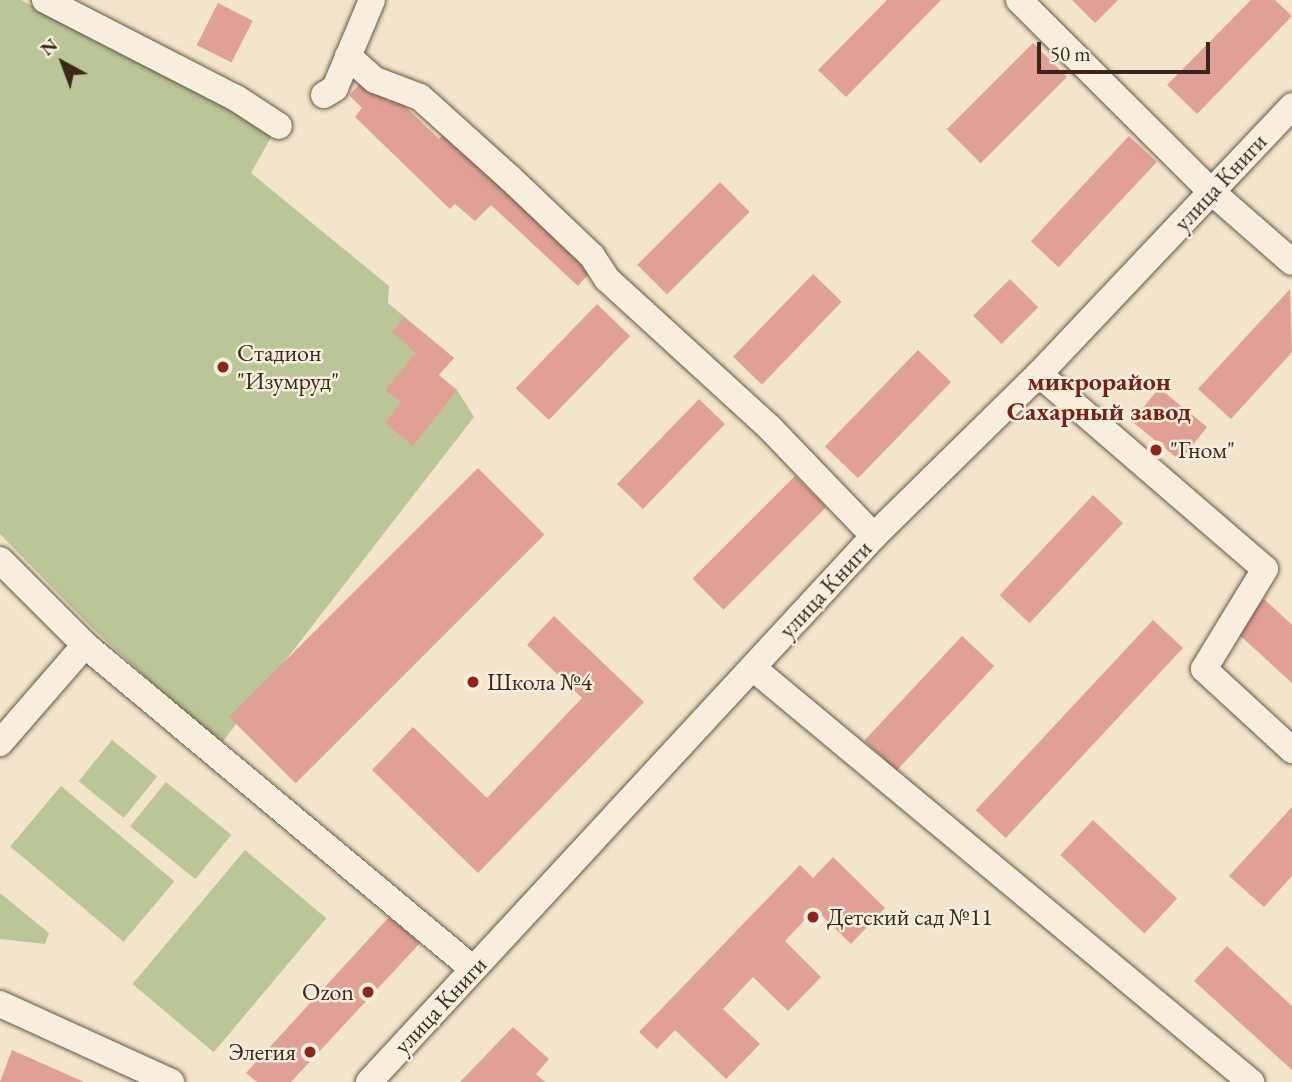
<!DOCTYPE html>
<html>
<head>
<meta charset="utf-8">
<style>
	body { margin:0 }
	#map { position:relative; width:1292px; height:1082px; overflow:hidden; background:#f3e5cb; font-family:"EB Garamond",serif }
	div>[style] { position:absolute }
	.green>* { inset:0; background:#bac598; transform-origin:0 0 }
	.building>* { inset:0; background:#e0a095; transform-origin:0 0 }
	.roads { filter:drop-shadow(0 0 2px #6a5646) drop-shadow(0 0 2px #6a5646) }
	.minor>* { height:26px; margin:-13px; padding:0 13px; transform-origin:13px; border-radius:13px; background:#f7eedd }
	.dots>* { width:19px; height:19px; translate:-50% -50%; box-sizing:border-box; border:4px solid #f7eedd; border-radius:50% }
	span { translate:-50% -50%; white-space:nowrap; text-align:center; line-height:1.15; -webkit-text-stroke:5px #f7eedd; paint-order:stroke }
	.street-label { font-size:24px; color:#3d261a }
	.poi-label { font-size:24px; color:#3d261a }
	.left { translate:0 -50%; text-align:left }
	.right { translate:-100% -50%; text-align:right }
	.neighbourhood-label { font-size:26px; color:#7a1f14; font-weight:700 }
	.north { position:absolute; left:28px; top:28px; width:70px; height:70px; -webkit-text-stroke:5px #f7eedd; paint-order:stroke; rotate:319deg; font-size:19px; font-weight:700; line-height:28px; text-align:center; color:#3d261a }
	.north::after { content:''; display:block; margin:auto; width:24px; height:32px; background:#3d261a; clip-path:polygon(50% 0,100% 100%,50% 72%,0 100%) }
	.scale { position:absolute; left:1037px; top:42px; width:173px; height:32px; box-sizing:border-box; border:4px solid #3d261a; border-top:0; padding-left:9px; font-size:21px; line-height:24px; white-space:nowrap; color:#3d261a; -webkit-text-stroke:5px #f7eedd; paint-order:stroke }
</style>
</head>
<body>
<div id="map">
	<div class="green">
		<div style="clip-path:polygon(0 0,21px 0,274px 132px,251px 173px,389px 286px,388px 303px,454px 358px,439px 375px,457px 390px,474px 417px,220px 745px,90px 626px,0 534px)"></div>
		<div style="left:112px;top:740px;width:58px;height:53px;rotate:39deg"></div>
		<div style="left:166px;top:782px;width:84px;height:57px;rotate:39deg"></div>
		<div style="left:61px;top:786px;width:148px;height:79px;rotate:40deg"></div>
		<div style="left:245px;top:850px;width:106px;height:175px;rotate:40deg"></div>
		<div style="clip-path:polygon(0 893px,49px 933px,45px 944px,0 939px)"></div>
	</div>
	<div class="building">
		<div style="clip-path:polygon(887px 0,941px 0,846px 97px,818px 70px)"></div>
		<div style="clip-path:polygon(1072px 0,1118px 0,1095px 23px)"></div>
		<div style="clip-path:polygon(1251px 0,1275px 0,1292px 16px,1197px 114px,1167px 85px)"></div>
		<div style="left:218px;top:3px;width:39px;height:47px;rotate:27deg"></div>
		<div style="left:1033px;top:43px;width:48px;height:122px;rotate:45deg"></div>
		<div style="clip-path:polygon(363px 81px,376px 95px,380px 92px,389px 101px,394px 96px,439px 139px,444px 134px,593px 269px,578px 286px,491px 205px,475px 221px,455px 204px,450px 209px,355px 117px,362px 108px,349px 95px)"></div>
		<div style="left:1129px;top:136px;width:38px;height:144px;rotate:43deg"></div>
		<div style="left:720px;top:182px;width:42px;height:117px;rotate:45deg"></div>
		<div style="left:813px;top:274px;width:40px;height:115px;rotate:44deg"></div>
		<div style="left:1010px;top:279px;width:40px;height:52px;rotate:45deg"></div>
		<div style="clip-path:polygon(1290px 289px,1292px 352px,1231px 419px,1198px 389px)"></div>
		<div style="left:597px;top:304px;width:46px;height:117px;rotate:44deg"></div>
		<div style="clip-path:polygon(404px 317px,454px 358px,438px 375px,457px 390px,413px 446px,385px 423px,401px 402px,385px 390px,416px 353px,392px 332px)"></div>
		<div style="left:918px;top:350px;width:46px;height:134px;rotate:44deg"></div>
		<div style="left:1159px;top:388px;width:62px;height:43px;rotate:39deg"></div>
		<div style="left:699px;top:399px;width:36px;height:118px;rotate:44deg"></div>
		<div style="left:478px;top:468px;width:94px;height:352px;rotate:45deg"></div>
		<div style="left:795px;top:476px;width:44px;height:145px;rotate:45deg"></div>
		<div style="left:1093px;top:495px;width:41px;height:137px;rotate:43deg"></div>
		<div style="clip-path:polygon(1264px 599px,1292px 625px,1292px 683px,1235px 631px)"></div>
		<div style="clip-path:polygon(554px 616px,644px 702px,478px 873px,372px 770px,413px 727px,487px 798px,582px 698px,527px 645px)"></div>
		<div style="left:1153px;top:620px;width:41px;height:260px;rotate:43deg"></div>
		<div style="left:962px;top:636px;width:44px;height:143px;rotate:43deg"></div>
		<div style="clip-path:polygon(1292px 807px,1292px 876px,1264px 907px,1229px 876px)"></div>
		<div style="left:1093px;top:820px;width:115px;height:48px;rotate:43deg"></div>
		<div style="clip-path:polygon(833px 857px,885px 908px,851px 944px,815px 909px,785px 941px,821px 977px,788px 1011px,753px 977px,723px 1009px,760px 1044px,726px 1079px,675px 1030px,657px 1049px,639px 1032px,800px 865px,813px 878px)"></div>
		<div style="clip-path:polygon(389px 917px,420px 943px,291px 1082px,257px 1082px,246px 1073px)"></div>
		<div style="clip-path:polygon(1227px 946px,1292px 1006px,1292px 1070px,1194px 981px)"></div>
		<div style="clip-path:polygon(513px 1027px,549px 1059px,536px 1074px,545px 1082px,460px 1082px)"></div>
		<div style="clip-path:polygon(12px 1050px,84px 1082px,0 1082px)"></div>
	</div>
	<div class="roads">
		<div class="minor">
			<div style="left:45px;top:0;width:215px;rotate:27.2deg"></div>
			<div style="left:236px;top:98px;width:51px;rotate:33.1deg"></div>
			<div style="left:1019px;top:0;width:272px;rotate:44.9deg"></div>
			<div style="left:1212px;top:192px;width:106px;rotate:41.2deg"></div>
			<div style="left:348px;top:56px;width:36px;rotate:42deg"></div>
			<div style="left:375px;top:80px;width:48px;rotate:20.7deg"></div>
			<div style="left:420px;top:97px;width:121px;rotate:42deg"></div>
			<div style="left:510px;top:178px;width:113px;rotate:43.6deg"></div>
			<div style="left:592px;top:256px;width:27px;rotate:57deg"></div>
			<div style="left:607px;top:279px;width:221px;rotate:42.4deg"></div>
			<div style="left:770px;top:428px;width:150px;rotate:46.1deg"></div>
			<div style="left:324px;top:95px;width:13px;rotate:-32deg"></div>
			<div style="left:335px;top:88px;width:95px;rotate:-67.2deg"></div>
			<div style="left:1039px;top:374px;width:298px;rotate:40.8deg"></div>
			<div style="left:1265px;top:569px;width:117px;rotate:121.4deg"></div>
			<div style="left:1204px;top:669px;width:120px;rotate:42.6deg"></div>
			<div style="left:0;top:560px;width:120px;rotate:45deg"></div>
			<div style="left:85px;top:645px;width:505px;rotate:39.86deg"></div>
			<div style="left:753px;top:668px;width:648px;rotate:39.74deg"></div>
			<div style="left:0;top:743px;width:130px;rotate:-49.1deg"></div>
			<div style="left:0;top:1004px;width:188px;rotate:24.5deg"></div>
			<div style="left:369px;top:1082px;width:744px;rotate:-47.23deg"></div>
			<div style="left:874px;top:536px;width:231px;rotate:-44.5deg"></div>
			<div style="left:1039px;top:374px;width:369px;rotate:-46.6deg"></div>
		</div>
	</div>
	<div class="dots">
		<div style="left:223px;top:367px;background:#8f2418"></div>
		<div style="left:1156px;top:450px;background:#8f2418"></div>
		<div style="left:473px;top:682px;background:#8f2418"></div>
		<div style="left:813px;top:917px;background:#8f2418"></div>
		<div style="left:368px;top:992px;background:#8f2418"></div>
		<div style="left:310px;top:1052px;background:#8f2418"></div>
	</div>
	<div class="street-label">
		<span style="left:1220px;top:182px;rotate:-47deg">улица Книги</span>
		<span style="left:825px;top:589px;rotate:-47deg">улица Книги</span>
		<span style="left:440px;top:1005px;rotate:-47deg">улица Книги</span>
	</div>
	<div class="poi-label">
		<span class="left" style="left:237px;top:367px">Стадион<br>"Изумруд"</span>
		<span class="left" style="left:1170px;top:450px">"Гном"</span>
		<span class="left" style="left:487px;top:682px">Школа №4</span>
		<span class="left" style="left:827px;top:917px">Детский сад №11</span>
		<span class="right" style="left:354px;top:992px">Ozon</span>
		<span class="right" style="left:296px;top:1052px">Элегия</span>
	</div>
	<div class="neighbourhood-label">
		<span style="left:1099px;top:397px">микрорайон<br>Сахарный завод</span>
	</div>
	<div class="north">N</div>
	<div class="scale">50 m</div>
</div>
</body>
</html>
